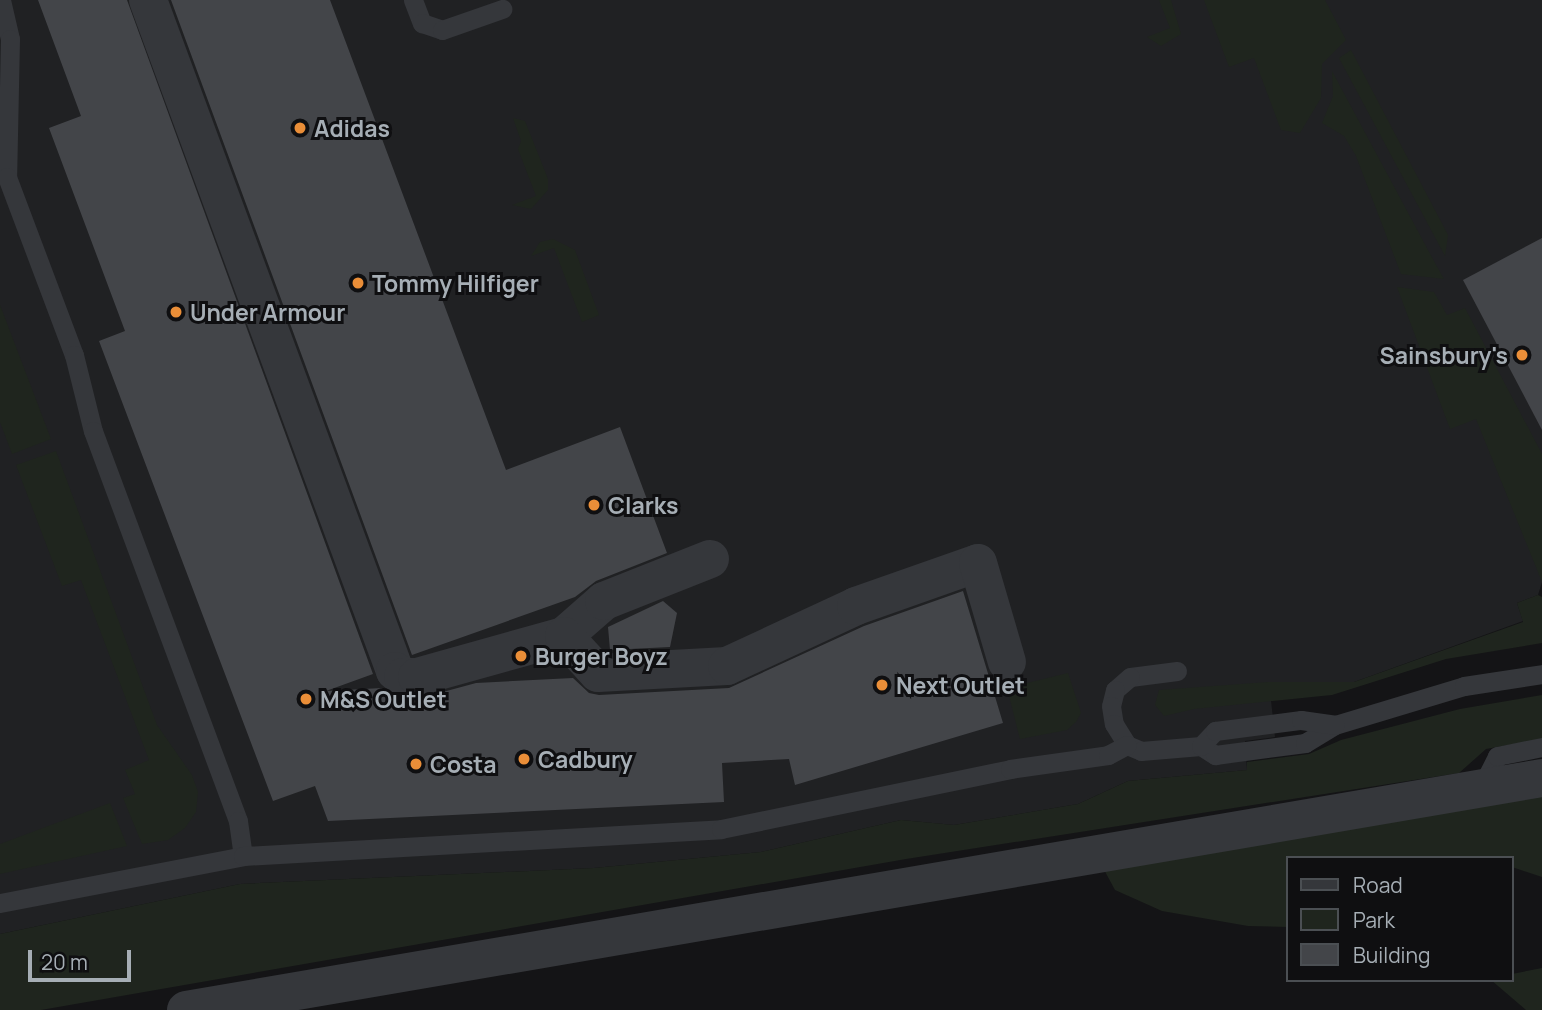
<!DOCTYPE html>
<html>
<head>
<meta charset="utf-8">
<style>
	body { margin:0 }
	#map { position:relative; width:1542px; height:1010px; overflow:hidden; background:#141416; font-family:Manrope,sans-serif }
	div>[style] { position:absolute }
	.built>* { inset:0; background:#202123 }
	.green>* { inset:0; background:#1f251e }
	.building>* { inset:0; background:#434549 }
	.lane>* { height:19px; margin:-9.5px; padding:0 9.5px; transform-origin:9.5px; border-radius:9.5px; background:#35373b }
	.street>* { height:38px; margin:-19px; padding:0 19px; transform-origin:19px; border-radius:19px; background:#35373b }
	.dots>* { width:19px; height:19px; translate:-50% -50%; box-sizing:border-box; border:4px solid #0f0f11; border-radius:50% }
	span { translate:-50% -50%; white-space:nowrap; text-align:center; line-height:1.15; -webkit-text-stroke:6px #0f0f11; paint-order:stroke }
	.poi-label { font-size:23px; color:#a6aeb5; font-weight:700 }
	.left { translate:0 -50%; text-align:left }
	.right { translate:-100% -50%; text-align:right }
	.legend { position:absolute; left:1286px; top:856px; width:228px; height:126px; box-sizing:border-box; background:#0f0f11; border:2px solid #4b4f53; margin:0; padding:9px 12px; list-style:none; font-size:21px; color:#a6aeb5 }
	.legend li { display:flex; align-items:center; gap:14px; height:35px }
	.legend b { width:35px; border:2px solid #4b4f53 }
	.scale { position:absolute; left:28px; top:950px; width:103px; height:32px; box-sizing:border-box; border:4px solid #a6aeb5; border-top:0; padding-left:9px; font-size:21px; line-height:24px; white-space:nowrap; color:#a6aeb5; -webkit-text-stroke:5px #0f0f11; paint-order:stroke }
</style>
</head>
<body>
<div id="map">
	<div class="built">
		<div style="clip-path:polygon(0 0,1542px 0,1542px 582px,1538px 595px,1517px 603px,1523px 621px,1354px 682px,1269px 682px,1275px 737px,1245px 741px,1247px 770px,1128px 781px,1078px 804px,954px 825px,901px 820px,761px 852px,594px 868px,240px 884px,0 934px)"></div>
	</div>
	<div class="green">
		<div style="clip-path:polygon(1159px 0,1171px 0,1181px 34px,1161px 46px,1147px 37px,1170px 28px)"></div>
		<div style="clip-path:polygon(1204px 0,1325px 0,1346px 40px,1322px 64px,1321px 98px,1300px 133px,1281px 130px,1254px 58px,1229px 67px)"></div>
		<div style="clip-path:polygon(1351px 50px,1448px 235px,1445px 256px,1339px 58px)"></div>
		<div style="clip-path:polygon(1332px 71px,1435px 263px,1444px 279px,1401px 274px,1356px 156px,1344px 136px,1322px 123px,1333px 96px)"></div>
		<div style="clip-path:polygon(513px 118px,525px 121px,548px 179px,548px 190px,531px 209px,512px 205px,536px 196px,518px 149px,521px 141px)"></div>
		<div style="clip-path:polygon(553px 239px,575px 250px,599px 315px,582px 322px,554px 248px,531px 256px,540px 242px)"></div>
		<div style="clip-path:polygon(1397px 287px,1434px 292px,1447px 315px,1465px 308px,1542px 454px,1542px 582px,1476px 419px,1450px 429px)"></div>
		<div style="clip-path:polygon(0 305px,51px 439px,12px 454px,0 422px)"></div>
		<div style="clip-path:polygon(56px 451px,157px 725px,192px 775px,198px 792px,196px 812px,185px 828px,168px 840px,142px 844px,123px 798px,135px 794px,125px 770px,149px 760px,81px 580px,62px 586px,16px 465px)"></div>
		<div style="clip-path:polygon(1538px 595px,1542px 597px,1542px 643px,1446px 659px,1332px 695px,1194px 709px,1164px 716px,1155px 705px,1159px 690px,1268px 682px,1354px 682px,1523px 622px,1517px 603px)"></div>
		<div style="clip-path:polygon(1068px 673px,1081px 713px,1076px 722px,1067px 730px,1020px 739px,1007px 688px)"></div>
		<div style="clip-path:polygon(1542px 695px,1542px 739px,1486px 749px,1459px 773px,906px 859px,41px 1010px,0 1010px,0 934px,240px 884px,594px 868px,761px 852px,901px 820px,954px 825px,1078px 804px,1128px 781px,1247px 770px,1247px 762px,1309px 754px,1341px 740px,1460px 709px)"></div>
		<div style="clip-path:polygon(1542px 795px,1542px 877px,1512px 867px,1512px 858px,1288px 858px,1288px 927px,1248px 926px,1162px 911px,1115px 890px,1102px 866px)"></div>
		<div style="clip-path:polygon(110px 803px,127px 846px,0 874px,0 844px)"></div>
		<div style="clip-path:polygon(1542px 968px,1542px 1010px,1526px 1010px,1491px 980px,1512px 980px,1512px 974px)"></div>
	</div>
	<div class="building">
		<div style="clip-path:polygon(38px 0,127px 0,373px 674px,326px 691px,382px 688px,402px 699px,417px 699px,476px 683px,573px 678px,589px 693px,599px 695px,729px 688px,864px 626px,963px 591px,1003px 723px,795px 785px,789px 759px,722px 763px,724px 802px,328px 821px,315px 786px,273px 801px,99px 341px,125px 331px,49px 128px,81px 116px)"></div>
		<div style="clip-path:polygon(171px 0,330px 0,506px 470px,620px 427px,667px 553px,596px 581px,575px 597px,412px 655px)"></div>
		<div style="clip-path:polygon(1542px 238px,1542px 430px,1463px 280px)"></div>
		<div style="clip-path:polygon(663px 601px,677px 613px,670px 647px,610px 650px,608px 627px)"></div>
	</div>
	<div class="lane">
		<div style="left:1px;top:0;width:40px;rotate:77deg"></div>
		<div style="left:10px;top:39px;width:138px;rotate:91.2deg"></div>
		<div style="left:7px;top:177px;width:190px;rotate:69.4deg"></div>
		<div style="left:74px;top:355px;width:78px;rotate:76deg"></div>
		<div style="left:93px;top:431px;width:416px;rotate:69.6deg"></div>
		<div style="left:238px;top:821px;width:35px;rotate:82deg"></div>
		<div style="left:413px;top:0;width:25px;rotate:69deg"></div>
		<div style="left:422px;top:23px;width:21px;rotate:19deg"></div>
		<div style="left:442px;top:30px;width:64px;rotate:-19.3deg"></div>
		<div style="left:1177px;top:671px;width:47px;rotate:172.7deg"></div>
		<div style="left:1130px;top:677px;width:20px;rotate:139deg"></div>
		<div style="left:1115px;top:690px;width:16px;rotate:104deg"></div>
		<div style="left:1111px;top:706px;width:18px;rotate:81deg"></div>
		<div style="left:1114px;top:724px;width:25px;rotate:58deg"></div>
		<div style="left:1127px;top:745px;width:15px;rotate:23deg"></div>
		<div style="left:1141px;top:751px;width:60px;rotate:-4.8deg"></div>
		<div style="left:1201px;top:746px;width:17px;rotate:33deg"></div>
		<div style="left:1215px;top:755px;width:91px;rotate:-7.6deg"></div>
		<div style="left:1305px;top:743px;width:35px;rotate:-31deg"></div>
		<div style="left:1335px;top:725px;width:135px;rotate:-16.8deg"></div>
		<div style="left:1464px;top:686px;width:79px;rotate:-8.7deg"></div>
		<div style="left:1201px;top:746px;width:21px;rotate:-47deg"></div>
		<div style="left:1215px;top:731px;width:87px;rotate:-7.3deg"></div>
		<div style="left:1301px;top:720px;width:34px;rotate:8deg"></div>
		<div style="left:1481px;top:788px;width:36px;rotate:-63deg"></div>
		<div style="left:1497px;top:756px;width:46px;rotate:-11.3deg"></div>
		<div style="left:0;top:903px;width:248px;rotate:-10.9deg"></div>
		<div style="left:243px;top:856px;width:479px;rotate:-3.2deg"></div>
		<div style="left:721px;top:829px;width:295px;rotate:-11.7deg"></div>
		<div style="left:1010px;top:769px;width:99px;rotate:-8.1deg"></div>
		<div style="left:1108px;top:755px;width:21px;rotate:-28deg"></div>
	</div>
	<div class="street">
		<div style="left:148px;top:0;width:715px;rotate:69.79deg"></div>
		<div style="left:395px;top:671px;width:10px;rotate:37deg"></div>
		<div style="left:403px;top:677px;width:14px"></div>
		<div style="left:417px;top:677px;width:153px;rotate:-15.6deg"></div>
		<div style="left:564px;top:636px;width:53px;rotate:-41.2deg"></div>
		<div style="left:604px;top:601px;width:114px;rotate:-21.6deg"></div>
		<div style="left:564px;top:636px;width:50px;rotate:47.4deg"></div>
		<div style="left:598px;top:673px;width:129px;rotate:-3.1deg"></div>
		<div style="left:727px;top:666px;width:142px;rotate:-24.9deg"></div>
		<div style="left:856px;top:606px;width:129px;rotate:-19.4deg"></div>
		<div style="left:978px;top:563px;width:103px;rotate:73.7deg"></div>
		<div style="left:186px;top:1010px;width:1376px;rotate:-9.71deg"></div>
	</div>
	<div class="dots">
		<div style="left:300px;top:128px;background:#ea8e38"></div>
		<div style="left:358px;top:283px;background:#ea8e38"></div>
		<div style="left:176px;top:312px;background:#ea8e38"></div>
		<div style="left:1522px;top:355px;background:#ea8e38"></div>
		<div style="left:594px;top:505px;background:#ea8e38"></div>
		<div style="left:521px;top:656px;background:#ea8e38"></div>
		<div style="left:882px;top:685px;background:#ea8e38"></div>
		<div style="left:306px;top:699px;background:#ea8e38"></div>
		<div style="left:524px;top:759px;background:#ea8e38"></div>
		<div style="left:416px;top:764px;background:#ea8e38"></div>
	</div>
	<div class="poi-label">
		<span class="left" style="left:314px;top:128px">Adidas</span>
		<span class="left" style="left:372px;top:283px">Tommy Hilfiger</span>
		<span class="left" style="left:190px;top:312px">Under Armour</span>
		<span class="right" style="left:1508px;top:355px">Sainsbury's</span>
		<span class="left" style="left:608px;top:505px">Clarks</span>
		<span class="left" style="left:535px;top:656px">Burger Boyz</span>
		<span class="left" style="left:896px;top:685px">Next Outlet</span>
		<span class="left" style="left:320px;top:699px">M&amp;S Outlet</span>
		<span class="left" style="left:538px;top:759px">Cadbury</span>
		<span class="left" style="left:430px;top:764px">Costa</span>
	</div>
	<ul class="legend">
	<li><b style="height:9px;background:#35373b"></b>Road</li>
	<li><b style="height:19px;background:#1f251e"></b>Park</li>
	<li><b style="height:19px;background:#434549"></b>Building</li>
	</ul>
	<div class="scale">20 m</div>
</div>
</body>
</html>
